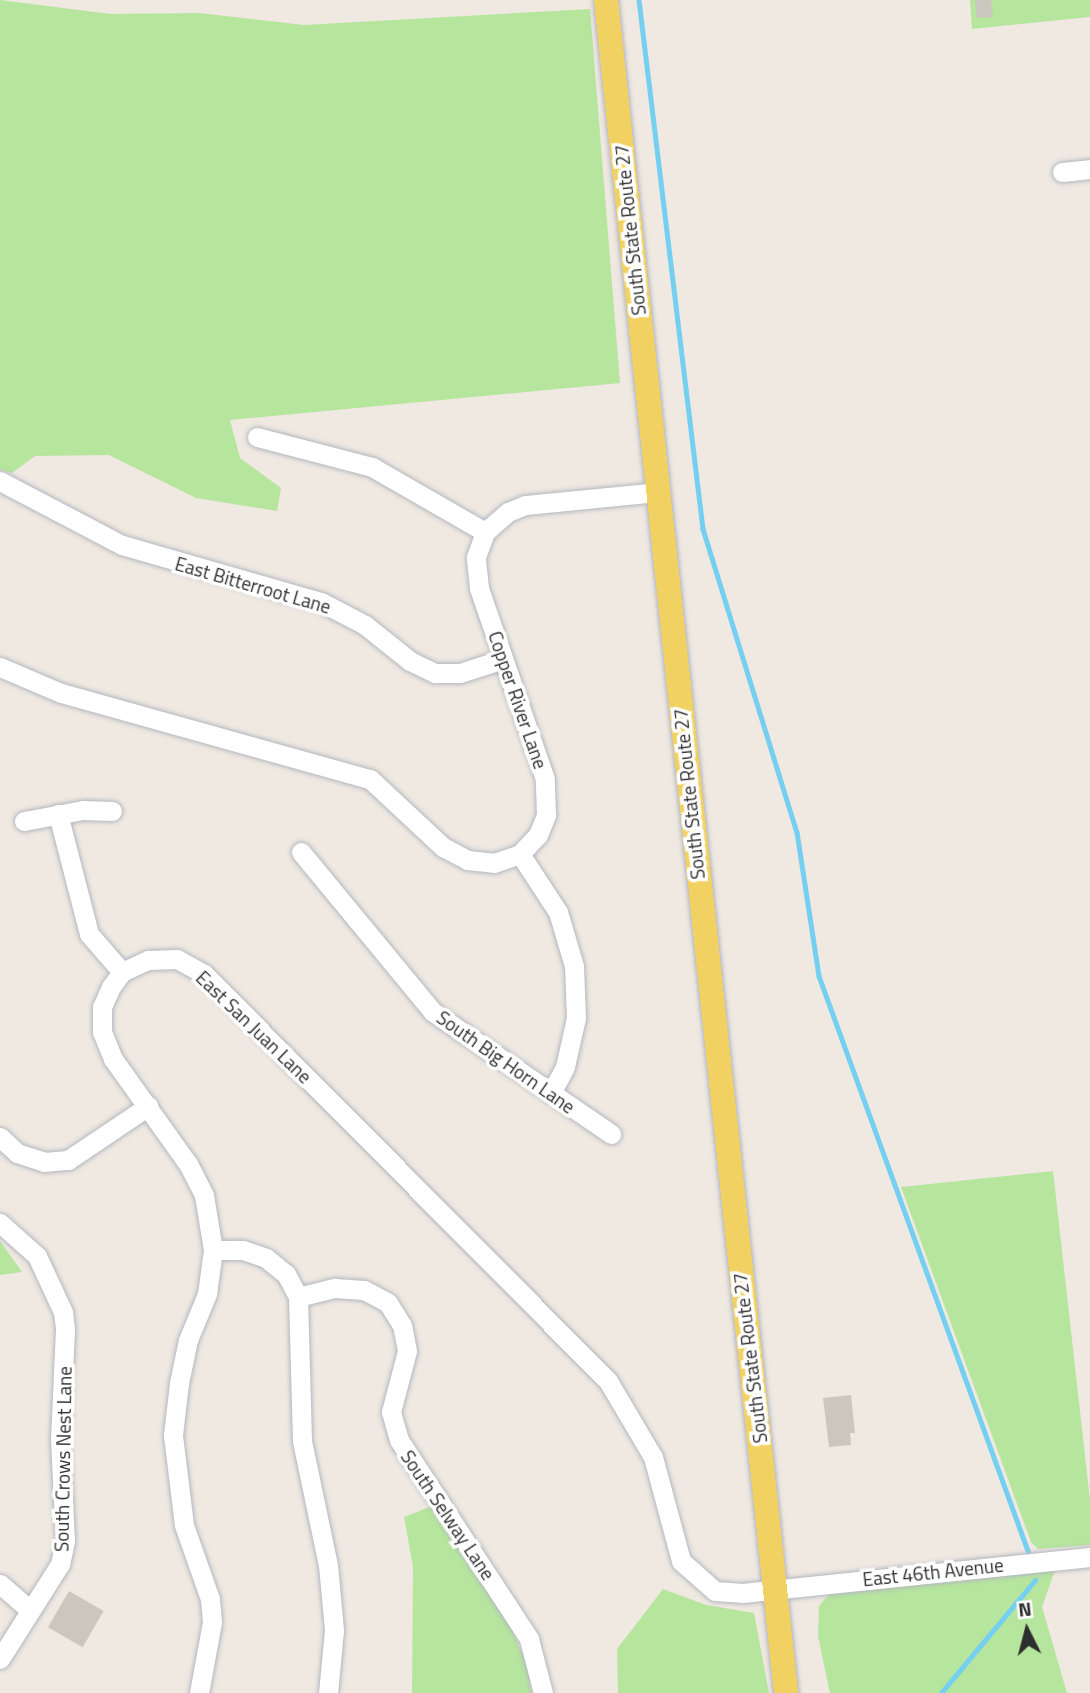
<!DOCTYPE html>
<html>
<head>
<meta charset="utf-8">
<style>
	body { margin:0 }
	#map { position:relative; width:1090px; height:1693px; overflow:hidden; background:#efe9e1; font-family:"Titillium Web",sans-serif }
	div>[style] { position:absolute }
	.green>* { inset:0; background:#b6e59e }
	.stream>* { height:4.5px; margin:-2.25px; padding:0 2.25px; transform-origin:2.25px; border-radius:2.25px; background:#75cff0 }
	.building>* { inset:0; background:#cbc7bf; transform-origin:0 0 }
	.roads { filter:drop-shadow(0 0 2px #b4b7c1) drop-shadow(0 0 2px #b4b7c1) }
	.minor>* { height:19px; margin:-9.5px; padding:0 9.5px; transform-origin:9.5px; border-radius:9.5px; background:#fff }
	.major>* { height:24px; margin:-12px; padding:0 12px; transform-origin:12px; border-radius:12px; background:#f2d163 }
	span { translate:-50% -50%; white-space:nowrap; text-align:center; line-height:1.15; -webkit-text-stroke:7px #fff; paint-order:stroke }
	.street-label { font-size:19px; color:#2e2e2e }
	.north { position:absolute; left:992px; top:1595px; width:70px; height:70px; -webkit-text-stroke:5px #fff; paint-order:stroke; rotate:354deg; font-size:19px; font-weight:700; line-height:28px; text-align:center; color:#2e2e2e }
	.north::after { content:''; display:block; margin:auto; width:24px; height:32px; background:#2e2e2e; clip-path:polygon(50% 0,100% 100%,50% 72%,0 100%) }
</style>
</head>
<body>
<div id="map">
	<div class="green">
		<div style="clip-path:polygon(0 0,110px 14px,199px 13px,304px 25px,590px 9px,620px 383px,230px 420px,240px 458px,281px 488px,277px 511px,196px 498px,109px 455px,35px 456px,12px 473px,0 470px)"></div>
		<div style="clip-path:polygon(970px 0,1090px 0,1090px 17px,972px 29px)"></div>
		<div style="clip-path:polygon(1053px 1171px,1090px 1500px,1090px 1545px,1038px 1549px,1031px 1542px,901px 1187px)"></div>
		<div style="clip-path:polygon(0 1241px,22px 1272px,0 1275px)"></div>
		<div style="clip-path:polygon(432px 1506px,511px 1628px,529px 1669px,531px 1693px,412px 1693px,413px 1567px,404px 1517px)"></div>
		<div style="clip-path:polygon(1055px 1570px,1042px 1607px,1067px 1693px,830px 1693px,818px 1636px,819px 1606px,832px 1591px)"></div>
		<div style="clip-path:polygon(663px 1589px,706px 1605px,754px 1613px,769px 1693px,618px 1693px,617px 1649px)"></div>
	</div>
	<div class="stream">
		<div style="left:639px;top:0;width:533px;rotate:83.1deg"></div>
		<div style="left:703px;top:529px;width:317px;rotate:72.8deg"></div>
		<div style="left:797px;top:832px;width:146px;rotate:81.3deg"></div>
		<div style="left:819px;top:976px;width:612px;rotate:70.02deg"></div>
		<div style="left:941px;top:1693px;width:147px;rotate:-50.2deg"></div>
	</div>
	<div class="building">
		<div style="clip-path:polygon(975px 0,991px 0,993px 17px,977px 18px)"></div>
		<div style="clip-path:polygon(851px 1395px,855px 1433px,850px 1433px,851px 1445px,829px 1447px,823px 1398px)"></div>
		<div style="left:69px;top:1591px;width:40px;height:42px;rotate:30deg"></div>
	</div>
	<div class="roads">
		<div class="minor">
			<div style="left:1062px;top:172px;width:28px;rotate:-6deg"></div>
			<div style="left:257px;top:437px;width:119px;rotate:14.6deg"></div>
			<div style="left:372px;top:467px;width:130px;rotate:29.9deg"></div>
			<div style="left:0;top:481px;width:138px;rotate:27.7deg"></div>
			<div style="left:122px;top:545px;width:207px;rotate:16deg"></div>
			<div style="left:321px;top:602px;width:50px;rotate:27.6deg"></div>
			<div style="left:365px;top:625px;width:58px;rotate:38.7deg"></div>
			<div style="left:410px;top:661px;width:28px;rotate:26deg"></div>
			<div style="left:435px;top:673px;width:25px"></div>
			<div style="left:460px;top:673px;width:45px;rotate:-18deg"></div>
			<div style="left:0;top:667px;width:66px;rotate:23.1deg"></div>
			<div style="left:61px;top:693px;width:321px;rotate:15.6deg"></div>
			<div style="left:370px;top:779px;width:100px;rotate:43deg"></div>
			<div style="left:443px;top:847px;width:27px;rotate:28deg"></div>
			<div style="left:467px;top:860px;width:27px;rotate:6deg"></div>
			<div style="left:494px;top:863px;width:28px;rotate:-19deg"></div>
			<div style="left:520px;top:854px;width:26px;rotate:-47deg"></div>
			<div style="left:538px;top:835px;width:22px;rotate:-68deg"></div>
			<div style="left:546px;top:815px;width:36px;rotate:-92deg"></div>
			<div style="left:545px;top:779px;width:202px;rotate:-109.1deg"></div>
			<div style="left:479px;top:588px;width:31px;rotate:-96deg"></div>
			<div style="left:476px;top:557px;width:27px;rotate:-70deg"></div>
			<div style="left:485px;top:532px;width:30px;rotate:-41deg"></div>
			<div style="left:508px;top:512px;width:18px;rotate:-22deg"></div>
			<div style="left:525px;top:505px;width:133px;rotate:-5.6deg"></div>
			<div style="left:58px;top:814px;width:124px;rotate:75.5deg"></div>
			<div style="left:89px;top:934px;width:50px;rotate:49deg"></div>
			<div style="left:24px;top:821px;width:60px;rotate:-10.6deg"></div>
			<div style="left:83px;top:810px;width:29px;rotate:2deg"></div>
			<div style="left:301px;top:852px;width:207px;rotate:50.5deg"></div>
			<div style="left:433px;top:1012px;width:216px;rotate:34.4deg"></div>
			<div style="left:520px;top:854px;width:69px;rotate:56.8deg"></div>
			<div style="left:558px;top:912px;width:56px;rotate:73.5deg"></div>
			<div style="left:574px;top:966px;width:52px;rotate:87.8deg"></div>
			<div style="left:576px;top:1018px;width:50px;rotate:102.7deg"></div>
			<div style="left:565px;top:1067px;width:30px;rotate:118deg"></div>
			<div style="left:0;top:1137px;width:23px;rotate:43deg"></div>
			<div style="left:17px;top:1153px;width:28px;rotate:18deg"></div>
			<div style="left:44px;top:1162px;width:24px;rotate:-5deg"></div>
			<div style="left:68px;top:1160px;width:97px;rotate:-34deg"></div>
			<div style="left:0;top:1223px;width:50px;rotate:41.7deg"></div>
			<div style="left:37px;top:1256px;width:62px;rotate:65.1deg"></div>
			<div style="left:63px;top:1312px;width:17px;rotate:83deg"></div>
			<div style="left:65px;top:1329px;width:110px;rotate:92.6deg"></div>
			<div style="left:60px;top:1439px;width:102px;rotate:87.2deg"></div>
			<div style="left:65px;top:1541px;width:24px;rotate:102deg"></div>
			<div style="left:60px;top:1564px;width:112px;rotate:122.3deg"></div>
			<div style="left:213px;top:1250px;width:30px"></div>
			<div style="left:243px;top:1250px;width:24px;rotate:19deg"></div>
			<div style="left:266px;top:1258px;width:26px;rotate:39deg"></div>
			<div style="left:286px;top:1274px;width:26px;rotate:62deg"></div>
			<div style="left:298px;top:1297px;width:144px;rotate:88.4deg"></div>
			<div style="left:302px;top:1441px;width:127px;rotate:78.2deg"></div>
			<div style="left:328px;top:1565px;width:65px;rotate:84.7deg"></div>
			<div style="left:334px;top:1630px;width:63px;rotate:95.4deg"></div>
			<div style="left:298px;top:1297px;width:38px;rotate:-14deg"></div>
			<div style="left:335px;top:1288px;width:29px;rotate:4deg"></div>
			<div style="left:364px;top:1290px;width:27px;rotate:28deg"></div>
			<div style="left:388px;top:1303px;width:26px;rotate:58deg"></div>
			<div style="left:402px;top:1325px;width:26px;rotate:79deg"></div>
			<div style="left:407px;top:1351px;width:63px;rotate:104.7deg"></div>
			<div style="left:391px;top:1412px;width:29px;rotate:74deg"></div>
			<div style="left:399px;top:1440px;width:238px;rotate:56.8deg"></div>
			<div style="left:529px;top:1639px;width:56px;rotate:75.5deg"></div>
			<div style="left:0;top:1584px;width:40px;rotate:41deg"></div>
			<div style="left:199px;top:1693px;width:72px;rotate:-79.6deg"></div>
			<div style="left:212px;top:1622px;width:23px;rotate:-95deg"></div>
			<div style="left:210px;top:1599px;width:78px;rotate:-109.4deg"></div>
			<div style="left:184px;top:1525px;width:91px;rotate:-97deg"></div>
			<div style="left:173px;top:1435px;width:52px;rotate:-83.4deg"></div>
			<div style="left:179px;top:1383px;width:44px;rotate:-78.2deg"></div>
			<div style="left:188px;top:1340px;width:50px;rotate:-67.6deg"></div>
			<div style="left:207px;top:1294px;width:44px;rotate:-82.2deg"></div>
			<div style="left:213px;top:1250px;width:56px;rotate:-99.3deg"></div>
			<div style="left:204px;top:1195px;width:35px;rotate:-117deg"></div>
			<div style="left:188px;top:1164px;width:129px;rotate:-125.5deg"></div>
			<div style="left:113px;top:1059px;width:29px;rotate:-112deg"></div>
			<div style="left:102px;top:1032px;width:25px;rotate:-90deg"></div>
			<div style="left:102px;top:1007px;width:22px;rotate:-66deg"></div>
			<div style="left:111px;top:987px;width:19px;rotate:-54deg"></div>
			<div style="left:122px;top:972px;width:29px;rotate:-25deg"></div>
			<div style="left:148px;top:960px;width:29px;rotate:-2deg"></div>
			<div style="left:177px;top:959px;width:31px;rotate:29deg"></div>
			<div style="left:204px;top:974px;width:573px;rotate:45.21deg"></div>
			<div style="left:608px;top:1381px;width:88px;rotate:59.4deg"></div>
			<div style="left:653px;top:1457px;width:108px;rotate:74.9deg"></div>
			<div style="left:681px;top:1561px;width:45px;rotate:41.4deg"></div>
			<div style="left:715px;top:1591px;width:27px;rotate:4deg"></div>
			<div style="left:742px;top:1593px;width:350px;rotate:-5.9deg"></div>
		</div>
		<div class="major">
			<div style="left:606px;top:0;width:1703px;rotate:83.93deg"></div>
		</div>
	</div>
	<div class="street-label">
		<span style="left:630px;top:230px;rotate:-96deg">South State Route 27</span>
		<span style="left:253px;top:585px;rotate:16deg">East Bitterroot Lane</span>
		<span style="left:518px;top:700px;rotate:71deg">Copper River Lane</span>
		<span style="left:689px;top:794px;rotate:-96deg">South State Route 27</span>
		<span style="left:254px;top:1027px;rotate:44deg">East San Juan Lane</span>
		<span style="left:506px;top:1062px;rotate:35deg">South Big Horn Lane</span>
		<span style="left:750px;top:1358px;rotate:-97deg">South State Route 27</span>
		<span style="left:63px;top:1459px;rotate:-89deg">South Crows Nest Lane</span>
		<span style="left:448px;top:1515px;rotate:56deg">South Selway Lane</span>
		<span style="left:933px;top:1572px;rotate:-6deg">East 46th Avenue</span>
	</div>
	<div class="north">N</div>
</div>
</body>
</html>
